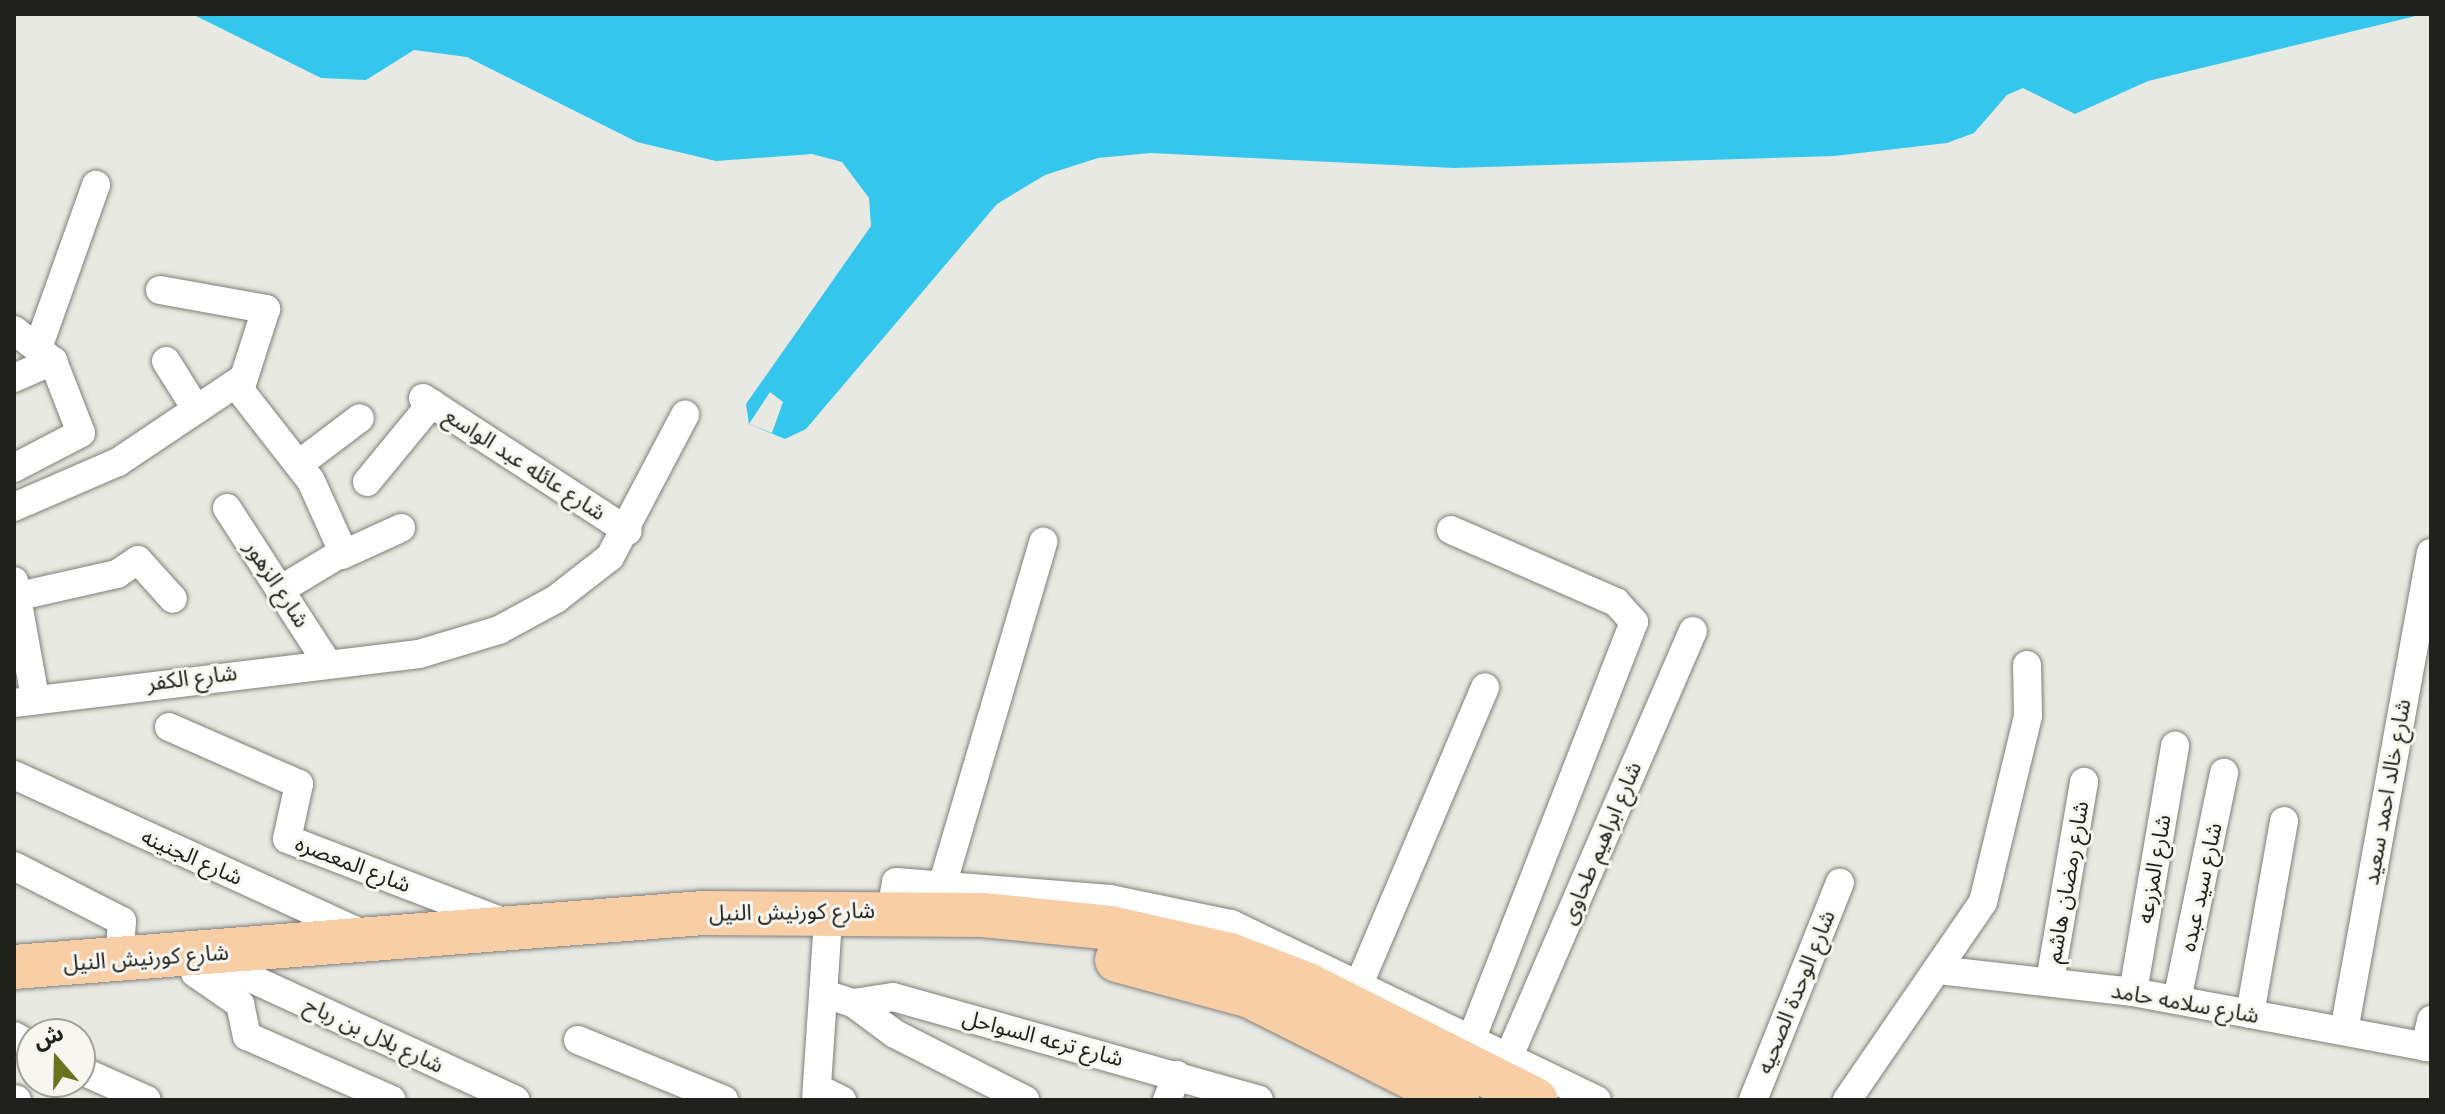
<!DOCTYPE html>
<html>
<head>
<meta charset="utf-8">
<style>
	body { margin:0 }
	#map { position:relative; width:2445px; height:1114px; overflow:hidden; background:#e9e9e3; font-family:Montserrat,"Noto Sans Arabic",sans-serif }
	div>[style] { position:absolute }
	.water>* { inset:0; background:#34c6ec }
	.pier>* { inset:0; background:#e9e9e3 }
	.roads { filter:drop-shadow(0 0 2px #7f7e79) drop-shadow(0 0 2px #7f7e79) }
	.minor>* { height:28px; margin:-14px; padding:0 14px; transform-origin:14px; border-radius:14px; background:#fff }
	.primary>* { height:44px; margin:-22px; padding:0 22px; transform-origin:22px; border-radius:22px; background:#f8cea7 }
	span { translate:-50% -50%; white-space:nowrap; text-align:center; line-height:1.15; -webkit-text-stroke:6px #f7f6f0; paint-order:stroke }
	.street-label { font-size:22px; color:#20201e }
	.frame { position:absolute; inset:0; border:16px solid #20201e; pointer-events:none }
	.north { position:absolute; left:16px; top:1018px; width:80px; height:80px; box-sizing:border-box; background:#f7f6f0; border:2px solid #a1a09c; border-radius:50%; rotate:340deg; font-size:22px; font-weight:700; line-height:32px; text-align:center; color:#20201e }
	.north::after { content:''; display:block; margin:auto; width:28px; height:36px; background:#69721c; clip-path:polygon(50% 0,100% 100%,50% 72%,0 100%) }
</style>
</head>
<body>
<div id="map">
	<div class="water">
		<div style="clip-path:polygon(192px 14px,2424px 14px,2148px 81px,2075px 114px,2023px 88px,2007px 95px,1974px 133px,1947px 143px,1834px 156px,1454px 168px,1150px 153px,1098px 158px,1045px 175px,997px 204px,806px 429px,785px 439px,749px 424px,746px 404px,871px 226px,869px 198px,842px 162px,812px 154px,716px 161px,637px 142px,467px 57px,414px 50px,366px 80px,321px 78px)"></div>
	</div>
	<div class="pier">
		<div style="clip-path:polygon(770px 392px,783px 402px,772px 433px,749px 424px)"></div>
	</div>
	<div class="roads">
		<div class="minor">
			<div style="left:160px;top:290px;width:108px;rotate:10.2deg"></div>
			<div style="left:266px;top:309px;width:85px;rotate:107.8deg"></div>
			<div style="left:240px;top:390px;width:115px;rotate:52deg"></div>
			<div style="left:311px;top:481px;width:78px;rotate:65.7deg"></div>
			<div style="left:343px;top:552px;width:74px;rotate:148.9deg"></div>
			<div style="left:14px;top:330px;width:50px;rotate:38.5deg"></div>
			<div style="left:53px;top:361px;width:77px;rotate:68.7deg"></div>
			<div style="left:81px;top:433px;width:76px;rotate:152.4deg"></div>
			<div style="left:39px;top:345px;width:170px;rotate:-70.4deg"></div>
			<div style="left:166px;top:361px;width:57px;rotate:58deg"></div>
			<div style="left:14px;top:378px;width:43px;rotate:-23.6deg"></div>
			<div style="left:423px;top:398px;width:244px;rotate:33deg"></div>
			<div style="left:299px;top:464px;width:76px;rotate:-37deg"></div>
			<div style="left:367px;top:482px;width:102px;rotate:-50.6deg"></div>
			<div style="left:14px;top:507px;width:113px;rotate:-23.4deg"></div>
			<div style="left:118px;top:462px;width:146px;rotate:-33.8deg"></div>
			<div style="left:227px;top:508px;width:182px;rotate:57.1deg"></div>
			<div style="left:1451px;top:530px;width:180px;rotate:23.6deg"></div>
			<div style="left:1616px;top:602px;width:27px;rotate:48deg"></div>
			<div style="left:1634px;top:622px;width:446px;rotate:111.3deg"></div>
			<div style="left:342px;top:555px;width:65px;rotate:-24.6deg"></div>
			<div style="left:14px;top:581px;width:119px;rotate:79.8deg"></div>
			<div style="left:15px;top:597px;width:105px;rotate:-12.7deg"></div>
			<div style="left:117px;top:574px;width:25px;rotate:-34deg"></div>
			<div style="left:138px;top:560px;width:52px;rotate:48.1deg"></div>
			<div style="left:14px;top:703px;width:408px;rotate:-6.9deg"></div>
			<div style="left:419px;top:654px;width:84px;rotate:-16.7deg"></div>
			<div style="left:499px;top:630px;width:65px;rotate:-28.5deg"></div>
			<div style="left:556px;top:599px;width:68px;rotate:-37.9deg"></div>
			<div style="left:610px;top:557px;width:161px;rotate:-62.2deg"></div>
			<div style="left:169px;top:727px;width:142px;rotate:23.7deg"></div>
			<div style="left:299px;top:784px;width:56px;rotate:102.3deg"></div>
			<div style="left:287px;top:839px;width:231px;rotate:21deg"></div>
			<div style="left:14px;top:775px;width:388px;rotate:24.5deg"></div>
			<div style="left:14px;top:866px;width:121px;rotate:27deg"></div>
			<div style="left:122px;top:921px;width:39px;rotate:94deg"></div>
			<div style="left:942px;top:886px;width:359px;rotate:-73.6deg"></div>
			<div style="left:891px;top:911px;width:29px;rotate:-80deg"></div>
			<div style="left:896px;top:882px;width:215px;rotate:4.5deg"></div>
			<div style="left:1110px;top:899px;width:124px;rotate:11.7deg"></div>
			<div style="left:1231px;top:924px;width:406px;rotate:25.7deg"></div>
			<div style="left:233px;top:970px;width:311px;rotate:24.7deg"></div>
			<div style="left:1937px;top:970px;width:197px;rotate:6.4deg"></div>
			<div style="left:2133px;top:992px;width:303px;rotate:10.6deg"></div>
			<div style="left:195px;top:973px;width:55px;rotate:34.6deg"></div>
			<div style="left:240px;top:1004px;width:33px;rotate:78deg"></div>
			<div style="left:247px;top:1036px;width:158px;rotate:23.8deg"></div>
			<div style="left:2050px;top:981px;width:202px;rotate:-80.3deg"></div>
			<div style="left:1360px;top:982px;width:320px;rotate:-67deg"></div>
			<div style="left:2133px;top:992px;width:250px;rotate:-80.3deg"></div>
			<div style="left:825px;top:994px;width:29px;rotate:18deg"></div>
			<div style="left:853px;top:1003px;width:40px;rotate:-8.5deg"></div>
			<div style="left:893px;top:997px;width:380px;rotate:15.7deg"></div>
			<div style="left:2177px;top:1000px;width:232px;rotate:-78.3deg"></div>
			<div style="left:853px;top:1003px;width:52px;rotate:36.4deg"></div>
			<div style="left:895px;top:1034px;width:146px;rotate:26.9deg"></div>
			<div style="left:2250px;top:1014px;width:196px;rotate:-80deg"></div>
			<div style="left:2344px;top:1031px;width:486px;rotate:-79.7deg"></div>
			<div style="left:14px;top:1036px;width:21px;rotate:29deg"></div>
			<div style="left:578px;top:1040px;width:158px;rotate:22.3deg"></div>
			<div style="left:2425px;top:1047px;width:28px;rotate:-77deg"></div>
			<div style="left:1509px;top:1056px;width:463px;rotate:-66.6deg"></div>
			<div style="left:80px;top:1070px;width:73px;rotate:24.1deg"></div>
			<div style="left:817px;top:1088px;width:28px;rotate:26deg"></div>
			<div style="left:14px;top:1099px;width:3px;rotate:18deg"></div>
			<div style="left:816px;top:1100px;width:166px;rotate:-86.2deg"></div>
			<div style="left:1167px;top:1100px;width:27px;rotate:-68deg"></div>
			<div style="left:1753px;top:1100px;width:234px;rotate:-68.2deg"></div>
			<div style="left:1847px;top:1100px;width:240px;rotate:-55.5deg"></div>
			<div style="left:1983px;top:902px;width:191px;rotate:-76.4deg"></div>
			<div style="left:2028px;top:716px;width:51px;rotate:-91.1deg"></div>
		</div>
		<div class="primary">
			<div style="left:1117px;top:960px;width:138px;rotate:15.1deg"></div>
			<div style="left:1250px;top:996px;width:232px;rotate:26.7deg"></div>
			<div style="left:14px;top:967px;width:691px;rotate:-4.48deg"></div>
			<div style="left:703px;top:913px;width:280px;rotate:0.4deg"></div>
			<div style="left:983px;top:915px;width:128px;rotate:5.8deg"></div>
			<div style="left:1110px;top:928px;width:123px;rotate:12.7deg"></div>
			<div style="left:1230px;top:955px;width:84px;rotate:21deg"></div>
			<div style="left:1308px;top:985px;width:255px;rotate:26.8deg"></div>
		</div>
	</div>
	<div class="street-label">
		<span style="left:525px;top:464px;rotate:33deg">شارع عائله عبد الواسع</span>
		<span style="left:277px;top:584px;rotate:57deg">شارع الزهور</span>
		<span style="left:192px;top:678px;rotate:-7deg">شارع الكفر</span>
		<span style="left:2387px;top:792px;rotate:-80deg">شارع خالد احمد سعيد</span>
		<span style="left:1601px;top:843px;rotate:-67deg">شارع ابراهيم طحاوى</span>
		<span style="left:192px;top:857px;rotate:24deg">شارع الجنينه</span>
		<span style="left:353px;top:864px;rotate:21deg">شارع المعصره</span>
		<span style="left:2154px;top:869px;rotate:-80deg">شارع المزرعه</span>
		<span style="left:2067px;top:882px;rotate:-80deg">شارع رمضان هاشم</span>
		<span style="left:2201px;top:887px;rotate:-78deg">شارع سيد عبده</span>
		<span style="left:792px;top:912px;rotate:-1deg">شارع كورنيش النيل</span>
		<span style="left:146px;top:958px;rotate:-4deg">شارع كورنيش النيل</span>
		<span style="left:1796px;top:992px;rotate:-68deg">شارع الوحدة الصحيه</span>
		<span style="left:2185px;top:1003px;rotate:10deg">شارع سلامه حامد</span>
		<span style="left:374px;top:1035px;rotate:25deg">شارع بلال بن رباح</span>
		<span style="left:1043px;top:1038px;rotate:15deg">شارع ترعه السواحل</span>
	</div>
	<div class="frame"></div>
	<div class="north">ش</div>
</div>
</body>
</html>
